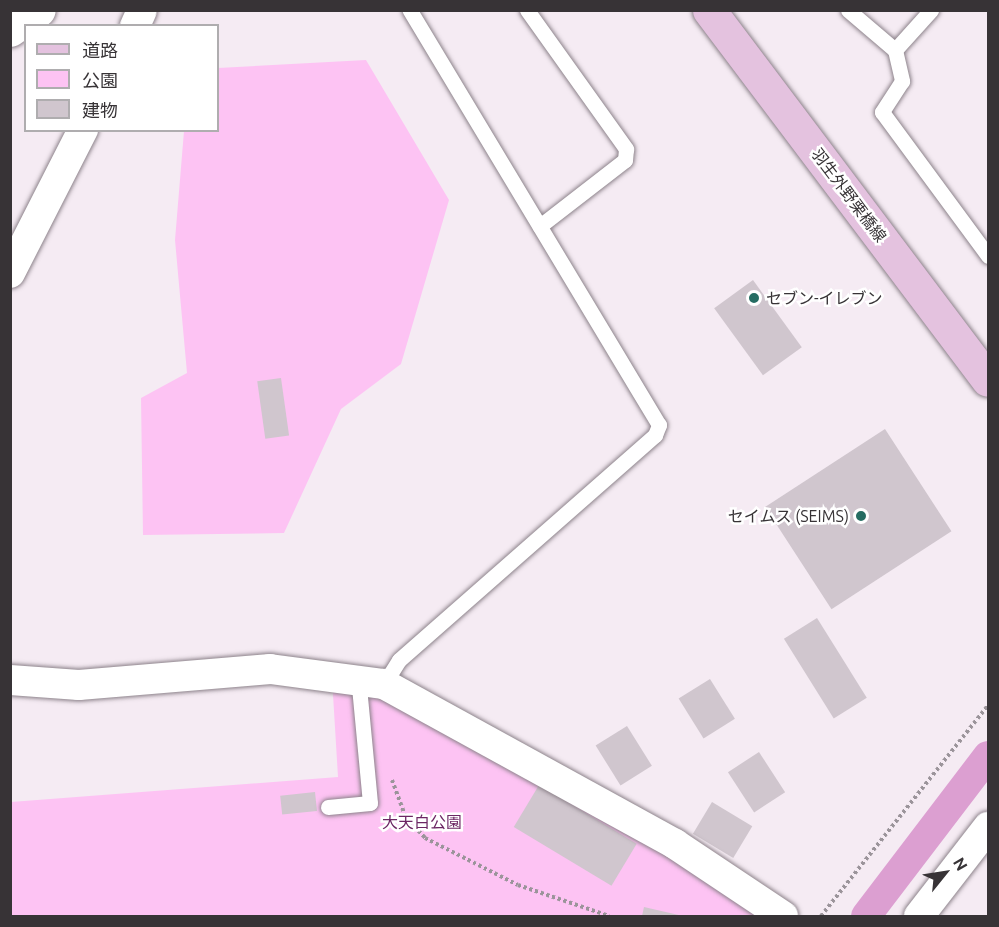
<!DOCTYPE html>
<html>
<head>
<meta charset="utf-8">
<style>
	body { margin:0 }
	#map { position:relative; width:999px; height:927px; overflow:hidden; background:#f5ebf3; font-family:Ubuntu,"Noto Sans JP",sans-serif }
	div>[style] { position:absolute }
	.green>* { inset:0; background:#fdc3f3 }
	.canal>* { height:30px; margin:-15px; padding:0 15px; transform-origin:15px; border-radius:15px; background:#dc9fd1 }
	.building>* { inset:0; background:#d0c6ce; transform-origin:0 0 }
	.path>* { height:4px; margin-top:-2px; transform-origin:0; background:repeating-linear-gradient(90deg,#9b949a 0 3px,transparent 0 6px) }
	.roads { filter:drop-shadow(0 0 2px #8d838b) drop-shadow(0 0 2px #8d838b) }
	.lane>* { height:15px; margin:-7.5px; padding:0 7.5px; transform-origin:7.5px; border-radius:7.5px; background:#fff }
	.street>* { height:30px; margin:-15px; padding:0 15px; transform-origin:15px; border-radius:15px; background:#fff }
	.secondary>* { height:33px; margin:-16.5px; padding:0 16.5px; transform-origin:16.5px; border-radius:16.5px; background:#fff }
	.primary>* { height:33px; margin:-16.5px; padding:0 16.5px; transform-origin:16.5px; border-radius:16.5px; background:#e4c2df }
	.dots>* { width:16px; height:16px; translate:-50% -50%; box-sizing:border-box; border:3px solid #fff; border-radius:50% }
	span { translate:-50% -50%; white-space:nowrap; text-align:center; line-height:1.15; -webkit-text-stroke:5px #fff; paint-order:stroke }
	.street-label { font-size:16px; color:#373336 }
	.poi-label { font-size:16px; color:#373336 }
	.left { translate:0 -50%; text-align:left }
	.right { translate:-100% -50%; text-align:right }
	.park-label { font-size:16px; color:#6c2664 }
	.frame { position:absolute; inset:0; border:12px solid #373336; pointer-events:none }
	.legend { position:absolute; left:24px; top:24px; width:195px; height:108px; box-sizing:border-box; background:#fff; border:2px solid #afadaf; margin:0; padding:8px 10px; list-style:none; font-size:18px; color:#373336 }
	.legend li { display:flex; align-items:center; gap:12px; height:30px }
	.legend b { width:30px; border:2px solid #afadaf }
	.north { position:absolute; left:915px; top:843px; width:60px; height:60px; -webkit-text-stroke:4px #fff; paint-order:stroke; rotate:60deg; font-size:16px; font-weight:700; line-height:24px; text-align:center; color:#373336 }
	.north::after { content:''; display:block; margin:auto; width:21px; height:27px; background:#373336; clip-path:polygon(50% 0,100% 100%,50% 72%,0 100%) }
</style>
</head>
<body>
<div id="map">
	<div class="green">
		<div style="clip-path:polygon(366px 60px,449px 200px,401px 364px,341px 409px,284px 533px,143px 535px,141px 398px,187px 373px,175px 240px,184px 131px,218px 130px,218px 68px)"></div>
		<div style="clip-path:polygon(332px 678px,371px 686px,664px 852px,765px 916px,11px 916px,11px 802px,338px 777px)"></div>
	</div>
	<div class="canal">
		<div style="left:866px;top:916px;width:201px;rotate:-52.7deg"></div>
	</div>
	<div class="building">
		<div style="left:753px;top:280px;width:83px;height:48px;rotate:54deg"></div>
		<div style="left:281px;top:378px;width:58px;height:24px;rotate:82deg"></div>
		<div style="left:885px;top:429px;width:122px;height:143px;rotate:57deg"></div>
		<div style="left:817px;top:618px;width:94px;height:39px;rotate:58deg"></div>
		<div style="left:710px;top:679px;width:47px;height:37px;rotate:58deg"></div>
		<div style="left:627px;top:726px;width:47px;height:37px;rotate:58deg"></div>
		<div style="left:759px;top:752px;width:48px;height:37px;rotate:57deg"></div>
		<div style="left:539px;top:785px;width:114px;height:49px;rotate:31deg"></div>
		<div style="left:315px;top:792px;width:19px;height:35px;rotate:84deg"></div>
		<div style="left:712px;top:802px;width:47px;height:37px;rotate:31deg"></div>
		<div style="clip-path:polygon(644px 907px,683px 916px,642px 916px)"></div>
	</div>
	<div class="path">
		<div style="left:392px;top:780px;width:40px;rotate:69.8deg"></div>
		<div style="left:406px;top:818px;width:28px;rotate:46deg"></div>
		<div style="left:425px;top:838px;width:104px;rotate:26.8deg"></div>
		<div style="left:518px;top:885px;width:96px;rotate:18.8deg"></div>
		<div style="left:821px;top:916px;width:269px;rotate:-51.6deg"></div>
	</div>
	<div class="roads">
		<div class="lane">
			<div style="left:527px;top:10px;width:171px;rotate:54.5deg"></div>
			<div style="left:626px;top:149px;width:11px;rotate:95deg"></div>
			<div style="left:625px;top:160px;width:108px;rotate:142.2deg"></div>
			<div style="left:848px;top:10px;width:62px;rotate:40.4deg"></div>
			<div style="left:895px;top:50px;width:54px;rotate:-48deg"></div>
			<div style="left:895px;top:50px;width:32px;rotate:77deg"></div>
			<div style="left:902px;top:81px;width:37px;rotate:123deg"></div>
			<div style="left:882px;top:112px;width:179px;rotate:53.6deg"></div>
			<div style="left:384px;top:684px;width:28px;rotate:-58deg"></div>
			<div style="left:399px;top:660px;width:341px;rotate:-41.3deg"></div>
			<div style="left:655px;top:435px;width:11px;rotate:-68deg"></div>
			<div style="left:659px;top:425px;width:484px;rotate:-121deg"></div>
			<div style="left:328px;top:807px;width:42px;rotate:-5.4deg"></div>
			<div style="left:370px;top:803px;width:127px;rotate:-95.4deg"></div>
		</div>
		<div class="street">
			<div style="left:135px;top:26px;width:17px;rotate:-66deg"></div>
			<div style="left:10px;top:273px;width:161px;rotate:-63deg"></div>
			<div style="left:10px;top:680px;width:69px;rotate:4.1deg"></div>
			<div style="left:79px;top:685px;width:192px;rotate:-4.8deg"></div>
			<div style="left:270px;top:669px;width:115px;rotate:7.5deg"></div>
			<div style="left:384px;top:684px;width:332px;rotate:28.8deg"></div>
			<div style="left:675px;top:844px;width:130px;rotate:33.7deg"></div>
			<div style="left:919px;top:916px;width:113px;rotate:-52.2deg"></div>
		</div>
		<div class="secondary">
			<div style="left:10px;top:30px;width:35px;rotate:-35deg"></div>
		</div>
		<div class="primary">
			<div style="left:709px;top:10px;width:463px;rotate:53deg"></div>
		</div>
	</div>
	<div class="dots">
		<div style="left:754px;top:298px;background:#256c62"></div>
		<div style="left:861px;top:516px;background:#256c62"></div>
	</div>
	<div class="street-label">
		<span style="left:849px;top:195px;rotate:53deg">羽生外野栗橋線</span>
	</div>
	<div class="poi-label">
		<span class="left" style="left:766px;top:298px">セブン-イレブン</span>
		<span class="right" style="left:849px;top:516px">セイムス (SEIMS)</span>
	</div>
	<div class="park-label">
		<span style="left:422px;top:822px">大天白公園</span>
	</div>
	<div class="frame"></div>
	<ul class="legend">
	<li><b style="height:8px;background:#e4c2df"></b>道路</li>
	<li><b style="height:16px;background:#fdc3f3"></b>公園</li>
	<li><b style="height:16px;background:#d0c6ce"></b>建物</li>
	</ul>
	<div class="north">N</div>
</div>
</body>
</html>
